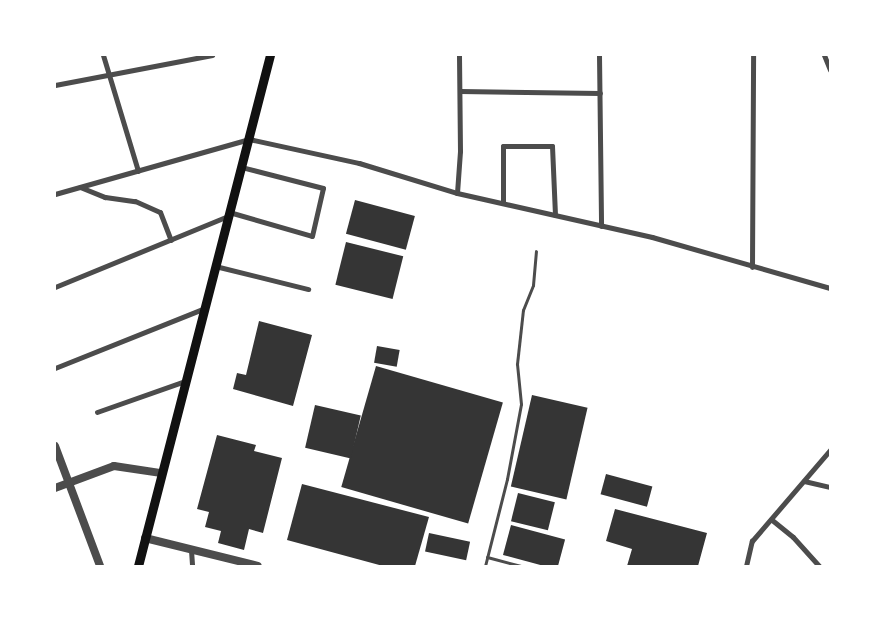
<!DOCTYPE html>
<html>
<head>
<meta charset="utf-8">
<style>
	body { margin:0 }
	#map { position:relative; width:885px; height:621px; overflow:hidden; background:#fff; font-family:Cabin,sans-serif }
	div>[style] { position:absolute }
	.building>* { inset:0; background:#353535; transform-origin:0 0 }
	.service>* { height:3px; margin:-1.5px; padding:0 1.5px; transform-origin:1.5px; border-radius:1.5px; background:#4c4c4c }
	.minor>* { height:5px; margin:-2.5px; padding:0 2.5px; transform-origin:2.5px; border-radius:2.5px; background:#4c4c4c }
	.tertiary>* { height:8px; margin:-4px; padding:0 4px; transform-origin:4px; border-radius:4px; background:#4c4c4c }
	.secondary>* { height:9px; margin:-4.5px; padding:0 4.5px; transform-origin:4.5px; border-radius:4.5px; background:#111 }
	span { translate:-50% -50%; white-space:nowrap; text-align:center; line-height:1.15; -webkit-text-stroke:5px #fff; paint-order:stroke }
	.frame { position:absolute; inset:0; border:56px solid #fff; pointer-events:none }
</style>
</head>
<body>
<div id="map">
	<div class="building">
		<div style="left:355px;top:200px;width:62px;height:35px;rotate:15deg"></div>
		<div style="left:346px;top:242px;width:59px;height:44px;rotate:14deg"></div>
		<div style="clip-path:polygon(259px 321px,312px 335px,293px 406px,233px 389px,237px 373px,246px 375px)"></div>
		<div style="left:377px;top:346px;width:23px;height:17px;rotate:10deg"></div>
		<div style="left:376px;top:366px;width:132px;height:126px;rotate:16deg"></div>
		<div style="left:532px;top:395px;width:57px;height:94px;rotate:13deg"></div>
		<div style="left:315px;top:405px;width:47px;height:44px;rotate:13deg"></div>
		<div style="clip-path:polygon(217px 435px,256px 445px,254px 451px,282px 458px,263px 533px,249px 529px,244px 550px,218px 543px,221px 531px,205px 527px,209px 512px,197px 509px)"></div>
		<div style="left:606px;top:474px;width:48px;height:21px;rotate:15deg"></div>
		<div style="clip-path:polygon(302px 484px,429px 517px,415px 566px,383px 566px,287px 540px)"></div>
		<div style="left:518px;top:493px;width:38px;height:29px;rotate:14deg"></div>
		<div style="clip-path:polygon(615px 509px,707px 533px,698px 566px,627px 566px,632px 549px,606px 541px)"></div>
		<div style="left:511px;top:525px;width:56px;height:31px;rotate:15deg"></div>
		<div style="left:429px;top:533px;width:42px;height:19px;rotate:12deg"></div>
	</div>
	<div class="service">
		<div style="left:487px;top:557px;width:35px;rotate:15deg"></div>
		<div style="left:485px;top:566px;width:90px;rotate:-75.8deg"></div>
		<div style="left:507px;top:479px;width:76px;rotate:-79.4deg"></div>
		<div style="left:521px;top:404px;width:40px;rotate:-95.7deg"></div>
		<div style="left:517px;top:364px;width:54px;rotate:-83.7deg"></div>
		<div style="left:523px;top:310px;width:27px;rotate:-68deg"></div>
		<div style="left:533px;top:285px;width:34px;rotate:-85deg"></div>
	</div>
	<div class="minor">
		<div style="left:103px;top:55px;width:121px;rotate:73.2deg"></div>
		<div style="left:599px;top:55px;width:171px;rotate:89.3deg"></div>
		<div style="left:824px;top:55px;width:16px;rotate:68deg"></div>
		<div style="left:55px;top:85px;width:160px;rotate:-10.8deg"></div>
		<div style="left:460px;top:91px;width:140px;rotate:0.8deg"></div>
		<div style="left:80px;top:187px;width:27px;rotate:22deg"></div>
		<div style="left:105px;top:197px;width:30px;rotate:8deg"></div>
		<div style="left:135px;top:201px;width:27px;rotate:24deg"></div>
		<div style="left:160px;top:212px;width:30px;rotate:69deg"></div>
		<div style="left:457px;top:193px;width:42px;rotate:-85.9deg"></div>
		<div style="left:460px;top:151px;width:96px;rotate:-90.6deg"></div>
		<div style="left:55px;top:194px;width:202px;rotate:-15.8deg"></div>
		<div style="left:249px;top:139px;width:113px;rotate:12.3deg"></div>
		<div style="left:359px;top:163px;width:102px;rotate:17deg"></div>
		<div style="left:457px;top:193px;width:200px;rotate:12.7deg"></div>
		<div style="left:652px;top:237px;width:185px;rotate:16deg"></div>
		<div style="left:503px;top:203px;width:57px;rotate:-90deg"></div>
		<div style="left:503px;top:146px;width:49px"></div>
		<div style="left:552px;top:146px;width:69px;rotate:87.5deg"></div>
		<div style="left:229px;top:212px;width:86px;rotate:16.1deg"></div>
		<div style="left:312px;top:236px;width:49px;rotate:-77.1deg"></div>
		<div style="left:323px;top:188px;width:85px;rotate:-165.6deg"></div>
		<div style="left:215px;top:266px;width:96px;rotate:13.9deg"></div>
		<div style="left:752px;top:267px;width:212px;rotate:-89.7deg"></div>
		<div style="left:55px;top:287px;width:187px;rotate:-22.3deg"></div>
		<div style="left:55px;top:368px;width:162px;rotate:-21.8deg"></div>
		<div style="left:97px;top:412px;width:93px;rotate:-19.4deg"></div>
		<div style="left:804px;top:481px;width:27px;rotate:13deg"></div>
		<div style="left:772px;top:520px;width:27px;rotate:39deg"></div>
		<div style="left:793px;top:537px;width:39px;rotate:48deg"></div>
		<div style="left:191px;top:550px;width:16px;rotate:86deg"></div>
		<div style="left:746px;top:566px;width:26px;rotate:-77deg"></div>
		<div style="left:752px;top:541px;width:120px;rotate:-49.4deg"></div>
	</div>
	<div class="tertiary">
		<div style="left:55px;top:446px;width:128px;rotate:69.4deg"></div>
		<div style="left:55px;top:488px;width:63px;rotate:-20.4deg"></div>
		<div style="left:114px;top:466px;width:48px;rotate:8.5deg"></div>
		<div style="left:145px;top:538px;width:116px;rotate:13.9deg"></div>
	</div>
	<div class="secondary">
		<div style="left:138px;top:566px;width:528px;rotate:-75.52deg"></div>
	</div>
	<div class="frame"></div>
</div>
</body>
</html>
